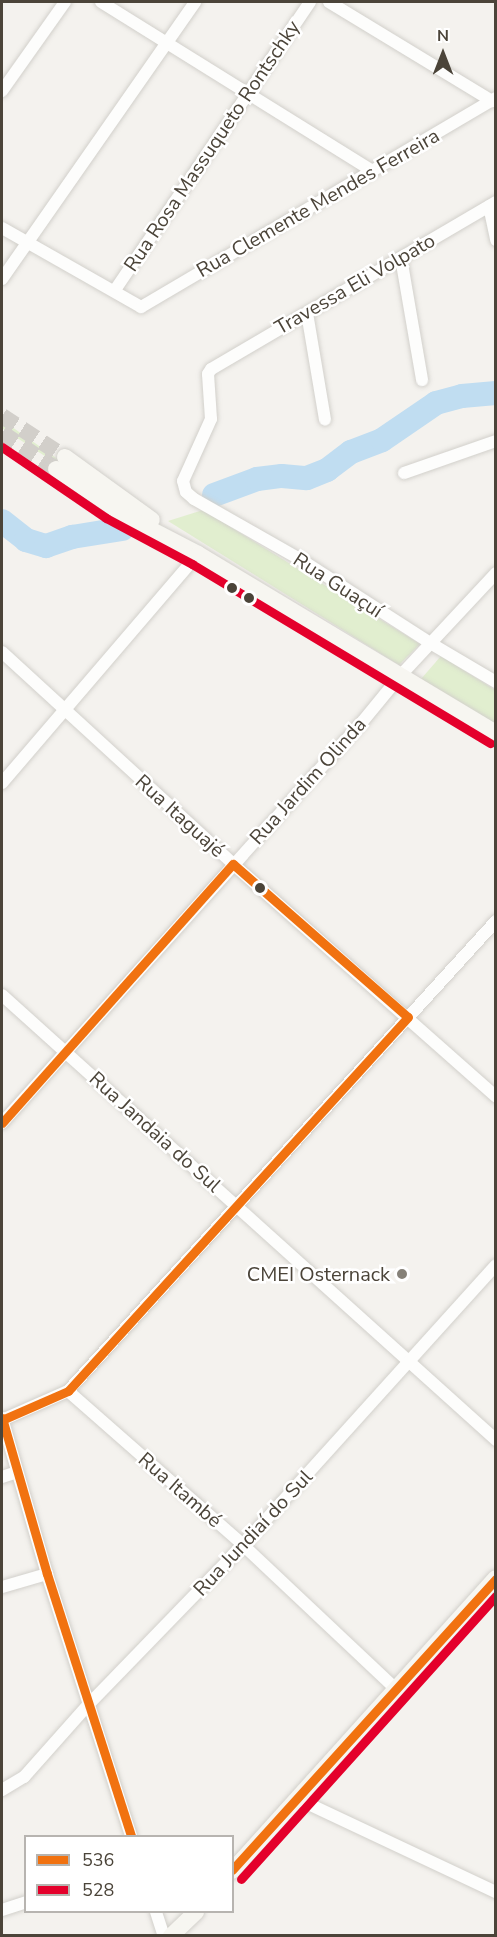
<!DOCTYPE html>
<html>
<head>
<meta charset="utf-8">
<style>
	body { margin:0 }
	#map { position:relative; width:497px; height:1937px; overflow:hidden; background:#f4f2ee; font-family:"Nunito Sans",sans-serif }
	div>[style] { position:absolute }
	.green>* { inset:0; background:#e1eecf }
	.river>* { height:24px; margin:-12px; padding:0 12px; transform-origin:12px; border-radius:12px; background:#c0ddf1 }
	.secondary-tunnel>* { height:16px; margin-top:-8px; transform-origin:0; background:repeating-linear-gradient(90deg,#d2cfca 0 16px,transparent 0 24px) }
	.roads { filter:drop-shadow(0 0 2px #d2d0cb) drop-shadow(0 0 2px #d2d0cb) }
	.street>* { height:12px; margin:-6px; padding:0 6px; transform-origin:6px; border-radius:6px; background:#fdfdfc }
	.secondary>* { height:16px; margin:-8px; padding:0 8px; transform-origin:8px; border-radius:8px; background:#f7f6f1 }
	.bus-1>* { height:9px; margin:-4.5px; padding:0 4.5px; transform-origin:4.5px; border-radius:4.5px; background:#f17210 }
	.bus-2>* { height:9px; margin:-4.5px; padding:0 4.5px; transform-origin:4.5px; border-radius:4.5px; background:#e4002b }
	.dots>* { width:16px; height:16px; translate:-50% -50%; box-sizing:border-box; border:3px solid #fff; border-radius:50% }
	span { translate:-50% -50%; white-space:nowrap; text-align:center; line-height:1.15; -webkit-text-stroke:5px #fff; paint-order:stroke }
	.street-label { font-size:20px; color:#4b4439 }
	.poi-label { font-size:20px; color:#4b4439 }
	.right { translate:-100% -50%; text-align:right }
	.frame { position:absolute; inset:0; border:3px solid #4b4439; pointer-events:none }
	.legend { position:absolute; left:24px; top:1835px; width:210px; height:78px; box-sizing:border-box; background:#fff; border:2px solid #b7b4b0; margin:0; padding:8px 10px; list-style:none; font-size:18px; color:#4b4439 }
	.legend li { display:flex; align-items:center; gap:12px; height:30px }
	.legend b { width:30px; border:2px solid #b7b4b0 }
	.north { position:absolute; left:413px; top:24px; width:60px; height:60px; -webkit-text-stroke:4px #fff; paint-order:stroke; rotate:0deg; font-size:16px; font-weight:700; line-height:24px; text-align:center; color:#4b4439 }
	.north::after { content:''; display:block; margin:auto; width:21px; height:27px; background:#4b4439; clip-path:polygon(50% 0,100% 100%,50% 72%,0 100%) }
</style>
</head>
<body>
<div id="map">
	<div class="green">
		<div style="clip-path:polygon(2px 420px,122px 504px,121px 506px,2px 428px)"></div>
		<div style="clip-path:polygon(203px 510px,420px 644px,399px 665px,168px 521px)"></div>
		<div style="clip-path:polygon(441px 656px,495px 690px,495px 724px,421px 679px)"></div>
	</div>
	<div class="river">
		<div style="left:214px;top:495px;width:46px;rotate:-20.4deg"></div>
		<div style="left:257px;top:479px;width:25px;rotate:-7deg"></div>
		<div style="left:282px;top:476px;width:25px;rotate:5deg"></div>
		<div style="left:307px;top:478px;width:22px;rotate:-22deg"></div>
		<div style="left:327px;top:470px;width:30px;rotate:-37deg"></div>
		<div style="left:351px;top:452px;width:33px;rotate:-21deg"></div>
		<div style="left:382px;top:440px;width:65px;rotate:-34.4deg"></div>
		<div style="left:436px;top:403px;width:27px;rotate:-15deg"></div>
		<div style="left:462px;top:396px;width:34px;rotate:-5deg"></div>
		<div style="left:2px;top:521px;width:31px;rotate:38deg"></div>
		<div style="left:26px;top:540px;width:21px;rotate:17deg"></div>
		<div style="left:46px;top:546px;width:28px;rotate:-19deg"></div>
		<div style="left:72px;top:537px;width:51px;rotate:-9.1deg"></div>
	</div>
	<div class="secondary-tunnel">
		<div style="left:2px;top:416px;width:75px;rotate:33.1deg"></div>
		<div style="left:2px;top:433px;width:65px;rotate:33.7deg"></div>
	</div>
	<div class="roads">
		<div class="street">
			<div style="left:101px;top:2px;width:320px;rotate:31.9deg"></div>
			<div style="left:329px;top:2px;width:191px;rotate:31.3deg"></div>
			<div style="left:2px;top:91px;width:109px;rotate:-54.7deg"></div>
			<div style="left:496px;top:202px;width:330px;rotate:149.6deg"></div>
			<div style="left:211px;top:369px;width:6px;rotate:121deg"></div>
			<div style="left:208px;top:374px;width:45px;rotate:86.2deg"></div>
			<div style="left:211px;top:419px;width:68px;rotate:114.3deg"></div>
			<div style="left:183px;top:481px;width:11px;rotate:75deg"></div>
			<div style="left:186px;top:492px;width:11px;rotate:41deg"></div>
			<div style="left:194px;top:499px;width:125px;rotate:29.6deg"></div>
			<div style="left:303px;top:561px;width:151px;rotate:32.8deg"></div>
			<div style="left:430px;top:643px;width:77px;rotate:30.6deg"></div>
			<div style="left:489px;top:206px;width:35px;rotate:78deg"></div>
			<div style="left:2px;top:228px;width:160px;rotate:29.6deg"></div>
			<div style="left:141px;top:307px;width:412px;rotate:-30.5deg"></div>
			<div style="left:401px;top:258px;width:124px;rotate:80.2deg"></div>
			<div style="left:2px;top:279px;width:338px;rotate:-55.1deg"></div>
			<div style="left:115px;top:290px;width:348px;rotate:-55.9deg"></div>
			<div style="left:307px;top:313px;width:108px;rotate:80.4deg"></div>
			<div style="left:404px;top:473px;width:97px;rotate:-19.2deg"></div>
			<div style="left:2px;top:652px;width:314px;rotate:42.5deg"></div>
			<div style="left:233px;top:864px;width:351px;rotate:41.5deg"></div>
			<div style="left:2px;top:783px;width:301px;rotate:-49.4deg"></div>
			<div style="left:2px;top:995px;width:665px;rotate:42.01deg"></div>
			<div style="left:2px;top:1123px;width:540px;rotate:-48.08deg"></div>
			<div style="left:363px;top:721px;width:58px;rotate:-50.6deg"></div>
			<div style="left:400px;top:676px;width:141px;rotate:-47deg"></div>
			<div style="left:68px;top:1391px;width:233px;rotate:41.3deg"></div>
			<div style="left:243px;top:1545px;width:210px;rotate:43.3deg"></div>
			<div style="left:2px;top:1418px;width:162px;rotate:73.9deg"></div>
			<div style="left:47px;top:1574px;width:275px;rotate:72.2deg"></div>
			<div style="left:2px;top:1420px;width:72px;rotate:-23.7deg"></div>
			<div style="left:68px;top:1391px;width:636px;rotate:-47.68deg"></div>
			<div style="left:2px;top:1477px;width:16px;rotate:-18deg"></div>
			<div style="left:2px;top:1587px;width:47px;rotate:-16.1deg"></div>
			<div style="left:2px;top:1790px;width:26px;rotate:-31deg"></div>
			<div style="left:24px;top:1777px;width:96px;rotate:-48.4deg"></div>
			<div style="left:88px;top:1705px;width:223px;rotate:-45.9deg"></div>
			<div style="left:243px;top:1545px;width:377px;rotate:-47.9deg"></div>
			<div style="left:298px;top:1799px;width:219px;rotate:25.2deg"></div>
			<div style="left:2px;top:1910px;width:25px;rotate:-18deg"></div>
			<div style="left:156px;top:1912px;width:25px;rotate:72deg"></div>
		</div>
		<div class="secondary">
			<div style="left:65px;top:457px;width:107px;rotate:35.9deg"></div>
			<div style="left:56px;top:469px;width:86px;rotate:34.1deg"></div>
			<div style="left:127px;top:517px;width:80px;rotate:27.5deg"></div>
			<div style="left:198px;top:554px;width:348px;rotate:31deg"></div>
			<div style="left:232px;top:1871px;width:394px;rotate:-48deg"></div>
			<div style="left:171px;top:1936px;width:35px;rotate:-44deg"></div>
		</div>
	</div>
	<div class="bus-1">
		<div style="left:2px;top:1123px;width:347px;rotate:-48.3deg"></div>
		<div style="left:233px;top:864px;width:232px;rotate:41.2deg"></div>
		<div style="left:408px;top:1017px;width:505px;rotate:132.27deg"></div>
		<div style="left:68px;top:1391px;width:72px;rotate:156.3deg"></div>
		<div style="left:2px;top:1418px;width:162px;rotate:73.9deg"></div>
		<div style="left:47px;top:1574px;width:275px;rotate:72.2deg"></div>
		<div style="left:232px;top:1870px;width:393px;rotate:-47.8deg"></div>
	</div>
	<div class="bus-2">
		<div style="left:2px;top:447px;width:126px;rotate:34.3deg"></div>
		<div style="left:106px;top:518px;width:98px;rotate:28.1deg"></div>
		<div style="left:192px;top:564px;width:348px;rotate:31deg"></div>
		<div style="left:241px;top:1879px;width:381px;rotate:-48deg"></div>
	</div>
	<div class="dots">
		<div style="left:232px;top:588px;background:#4b4439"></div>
		<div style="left:249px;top:598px;background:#4b4439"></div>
		<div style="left:260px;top:888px;background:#4b4439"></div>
		<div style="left:402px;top:1274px;background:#868178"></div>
	</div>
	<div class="street-label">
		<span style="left:212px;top:146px;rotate:-56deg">Rua Rosa Massuqueto Rontschky</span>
		<span style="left:318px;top:203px;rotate:-30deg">Rua Clemente Mendes Ferreira</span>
		<span style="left:355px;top:284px;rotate:-30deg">Travessa Eli Volpato</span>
		<span style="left:338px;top:585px;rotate:33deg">Rua Guaçuí</span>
		<span style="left:308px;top:781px;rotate:-48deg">Rua Jardim Olinda</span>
		<span style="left:180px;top:816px;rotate:42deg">Rua Itaguajé</span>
		<span style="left:155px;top:1132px;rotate:42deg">Rua Jandaia do Sul</span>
		<span style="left:180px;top:1490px;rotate:41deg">Rua Itambé</span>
		<span style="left:253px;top:1533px;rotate:-47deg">Rua Jundiaí do Sul</span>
	</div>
	<div class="poi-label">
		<span class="right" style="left:390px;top:1274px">CMEI Osternack</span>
	</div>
	<div class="frame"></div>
	<ul class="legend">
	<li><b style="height:8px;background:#f17210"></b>536</li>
	<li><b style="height:8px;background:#e4002b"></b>528</li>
	</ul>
	<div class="north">N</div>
</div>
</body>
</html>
